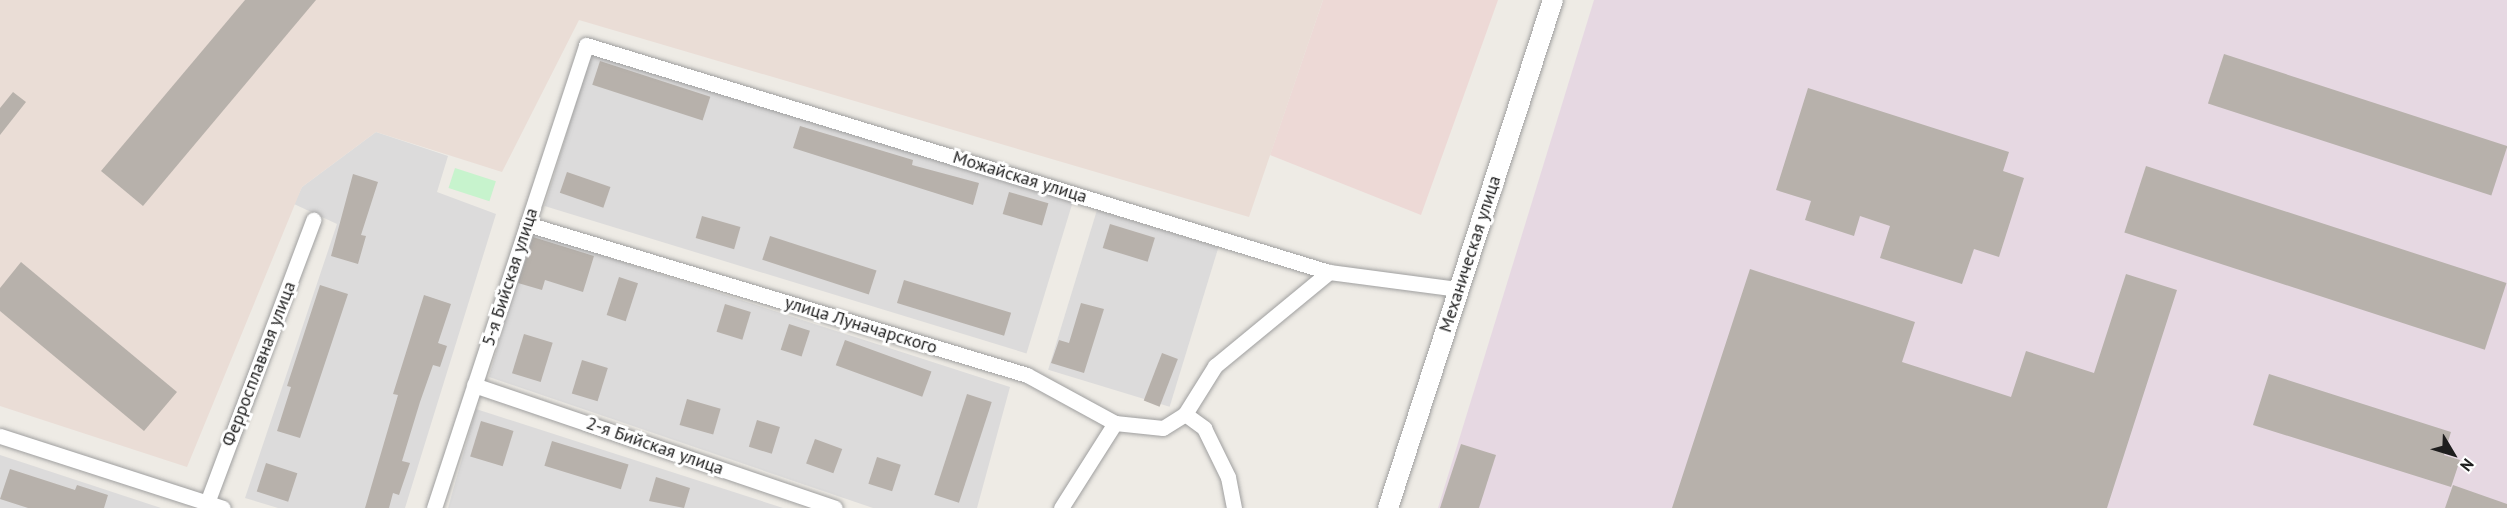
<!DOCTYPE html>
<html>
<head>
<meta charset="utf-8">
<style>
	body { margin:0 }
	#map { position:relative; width:2507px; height:508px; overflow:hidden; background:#eeebe5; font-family:"PT Sans",sans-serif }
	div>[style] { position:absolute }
	.residential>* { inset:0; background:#dcdbdb; transform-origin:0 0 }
	.commercial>* { inset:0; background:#edd9d6 }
	.industrial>* { inset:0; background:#e6d8e2 }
	.military>* { inset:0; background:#eaddd6 }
	.park>* { inset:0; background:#c7f3cd; transform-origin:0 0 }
	.building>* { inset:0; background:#b7b1ab; transform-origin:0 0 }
	.roads { filter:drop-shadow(0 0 2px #9f9f9f) drop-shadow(0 0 2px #9f9f9f) }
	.minor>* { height:15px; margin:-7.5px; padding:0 7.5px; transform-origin:7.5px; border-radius:7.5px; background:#fff }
	.tertiary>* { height:20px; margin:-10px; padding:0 10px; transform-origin:10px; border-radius:10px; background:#fff }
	span { translate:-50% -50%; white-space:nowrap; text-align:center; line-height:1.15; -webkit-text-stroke:6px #fff; paint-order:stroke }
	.street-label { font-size:18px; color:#1e1e1e }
	.north { position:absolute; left:2423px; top:424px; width:60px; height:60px; -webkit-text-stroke:4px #fff; paint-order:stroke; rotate:128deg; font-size:16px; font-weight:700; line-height:24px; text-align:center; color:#1e1e1e }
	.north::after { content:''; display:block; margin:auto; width:21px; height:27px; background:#1e1e1e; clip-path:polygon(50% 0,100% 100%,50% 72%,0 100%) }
</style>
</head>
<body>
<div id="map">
	<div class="residential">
		<div style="left:591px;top:54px;width:504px;height:159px;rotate:17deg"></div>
		<div style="clip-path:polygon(376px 132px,448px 156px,437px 192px,496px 214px,405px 508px,278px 508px,245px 498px,337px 224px,294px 204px,302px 187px)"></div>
		<div style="left:1097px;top:210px;width:127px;height:167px;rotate:17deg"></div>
		<div style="clip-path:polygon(530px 232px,1010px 387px,977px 508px,873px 508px,489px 377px)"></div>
		<div style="clip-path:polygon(476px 409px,783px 508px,448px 508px)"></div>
		<div style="clip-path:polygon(0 455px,161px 508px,0 508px)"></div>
	</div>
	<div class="commercial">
		<div style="clip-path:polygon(1323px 0,1498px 0,1421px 215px,1270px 155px)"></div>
	</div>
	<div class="industrial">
		<div style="clip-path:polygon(1594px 0,2507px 0,2507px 508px,1438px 508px)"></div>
	</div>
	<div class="military">
		<div style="clip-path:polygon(0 0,1323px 0,1249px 217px,579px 20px,502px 172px,376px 132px,302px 187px,187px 467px,0 406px)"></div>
	</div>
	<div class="park">
		<div style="left:455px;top:168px;width:43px;height:21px;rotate:18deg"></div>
	</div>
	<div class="building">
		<div style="clip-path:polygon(245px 0,316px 0,143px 206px,101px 171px)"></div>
		<div style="left:2224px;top:54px;width:298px;height:52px;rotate:18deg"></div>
		<div style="left:600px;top:61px;width:116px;height:25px;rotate:18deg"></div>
		<div style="clip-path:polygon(1808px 88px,2009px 152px,2003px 171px,2024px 178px,1999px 257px,1974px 249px,1962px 284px,1880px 258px,1890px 226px,1860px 216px,1854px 236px,1805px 220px,1811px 201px,1776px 190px)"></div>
		<div style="clip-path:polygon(13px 92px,26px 102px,0 135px,0 108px)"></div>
		<div style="clip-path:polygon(800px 126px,913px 160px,912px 165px,979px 183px,973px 205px,793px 148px)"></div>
		<div style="left:2146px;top:166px;width:379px;height:70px;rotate:18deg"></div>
		<div style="left:567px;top:172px;width:46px;height:22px;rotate:19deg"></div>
		<div style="clip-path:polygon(353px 174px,378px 182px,361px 235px,366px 236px,358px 264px,331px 256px)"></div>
		<div style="left:1009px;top:192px;width:41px;height:23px;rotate:16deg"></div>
		<div style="left:702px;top:216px;width:40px;height:23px;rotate:16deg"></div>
		<div style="left:1110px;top:224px;width:47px;height:25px;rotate:17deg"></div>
		<div style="left:770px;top:236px;width:112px;height:25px;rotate:18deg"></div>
		<div style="clip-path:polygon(533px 237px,594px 256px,583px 292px,545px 280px,542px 290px,518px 283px)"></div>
		<div style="clip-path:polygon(21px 262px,177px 392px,144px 431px,0 311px,0 288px)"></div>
		<div style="clip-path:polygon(1750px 269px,1915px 322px,1902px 362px,2011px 397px,2026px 351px,2094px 373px,2126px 274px,2177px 290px,2107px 508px,1672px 508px)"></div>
		<div style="left:619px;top:277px;width:20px;height:40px;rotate:18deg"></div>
		<div style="left:904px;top:280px;width:112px;height:24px;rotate:17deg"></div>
		<div style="clip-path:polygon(320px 285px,348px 294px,300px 438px,277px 431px,291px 387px,287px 386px)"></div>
		<div style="clip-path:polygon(424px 295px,451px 304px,438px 343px,447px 346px,440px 367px,433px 365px,420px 402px,402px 461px,410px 463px,399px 495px,393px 493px,389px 508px,365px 508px,398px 395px,393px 394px)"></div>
		<div style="clip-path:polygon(1081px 303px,1104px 309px,1084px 373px,1051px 363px,1059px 340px,1069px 343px)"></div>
		<div style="left:725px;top:304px;width:27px;height:29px;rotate:17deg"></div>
		<div style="left:789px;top:324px;width:22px;height:27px;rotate:18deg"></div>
		<div style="left:524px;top:334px;width:30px;height:41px;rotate:17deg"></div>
		<div style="left:845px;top:340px;width:92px;height:27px;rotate:20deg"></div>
		<div style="left:1162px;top:353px;width:17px;height:51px;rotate:21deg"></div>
		<div style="left:582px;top:360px;width:27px;height:35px;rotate:17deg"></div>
		<div style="clip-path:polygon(2269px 374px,2451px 432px,2444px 455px,2460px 460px,2451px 487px,2253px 425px)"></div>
		<div style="left:967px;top:394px;width:26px;height:106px;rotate:18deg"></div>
		<div style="left:687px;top:399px;width:35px;height:27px;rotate:16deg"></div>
		<div style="left:757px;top:420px;width:24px;height:28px;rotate:17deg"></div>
		<div style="left:481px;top:421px;width:34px;height:37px;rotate:17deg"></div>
		<div style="left:815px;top:439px;width:29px;height:26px;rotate:20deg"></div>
		<div style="left:552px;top:441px;width:80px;height:26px;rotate:17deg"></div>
		<div style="clip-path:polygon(1461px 444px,1496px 455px,1479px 508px,1440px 508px)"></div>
		<div style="left:877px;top:457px;width:25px;height:28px;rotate:18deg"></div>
		<div style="left:266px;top:463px;width:33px;height:30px;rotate:18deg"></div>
		<div style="clip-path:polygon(10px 469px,75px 490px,77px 485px,108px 495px,104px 508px,28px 508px,0 499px)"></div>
		<div style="clip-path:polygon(656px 477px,690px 488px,684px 508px,649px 501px)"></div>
		<div style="clip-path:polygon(2453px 485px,2507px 504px,2507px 508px,2445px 508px)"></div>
	</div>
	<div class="roads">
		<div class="minor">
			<div style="left:527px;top:224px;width:522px;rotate:16.8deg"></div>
			<div style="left:1027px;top:375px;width:100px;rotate:28.6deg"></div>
			<div style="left:1115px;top:423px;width:48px;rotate:5.9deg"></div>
			<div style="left:1163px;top:428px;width:26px;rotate:-32deg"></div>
			<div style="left:1185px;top:414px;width:57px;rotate:-58deg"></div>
			<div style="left:1215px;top:366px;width:148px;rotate:-39.5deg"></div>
			<div style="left:474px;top:385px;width:381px;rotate:18.8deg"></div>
			<div style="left:1185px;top:414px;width:24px;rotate:36deg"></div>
			<div style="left:1204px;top:428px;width:55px;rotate:63.9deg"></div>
			<div style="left:1228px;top:477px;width:32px;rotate:79deg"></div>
			<div style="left:0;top:436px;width:234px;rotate:17.9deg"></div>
			<div style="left:205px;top:508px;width:308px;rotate:-69.4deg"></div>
			<div style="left:434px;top:508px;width:487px;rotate:-71.8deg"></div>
			<div style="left:586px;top:45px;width:777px;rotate:16.99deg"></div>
			<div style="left:1329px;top:272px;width:131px;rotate:7.5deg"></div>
			<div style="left:1061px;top:508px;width:101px;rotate:-57.6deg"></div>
		</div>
		<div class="tertiary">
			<div style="left:1388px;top:508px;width:534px;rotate:-72.01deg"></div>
		</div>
	</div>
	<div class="street-label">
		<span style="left:1020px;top:177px;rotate:17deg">Можайская улица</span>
		<span style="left:1470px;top:254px;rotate:-72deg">Механическая улица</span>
		<span style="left:510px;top:277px;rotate:-72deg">5-я Бийская улица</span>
		<span style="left:861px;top:325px;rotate:17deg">улица Луначарского</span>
		<span style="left:259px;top:364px;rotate:-69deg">Ферросплавная улица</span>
		<span style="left:655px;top:446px;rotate:19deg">2-я Бийская улица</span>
	</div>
	<div class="north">N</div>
</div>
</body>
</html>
